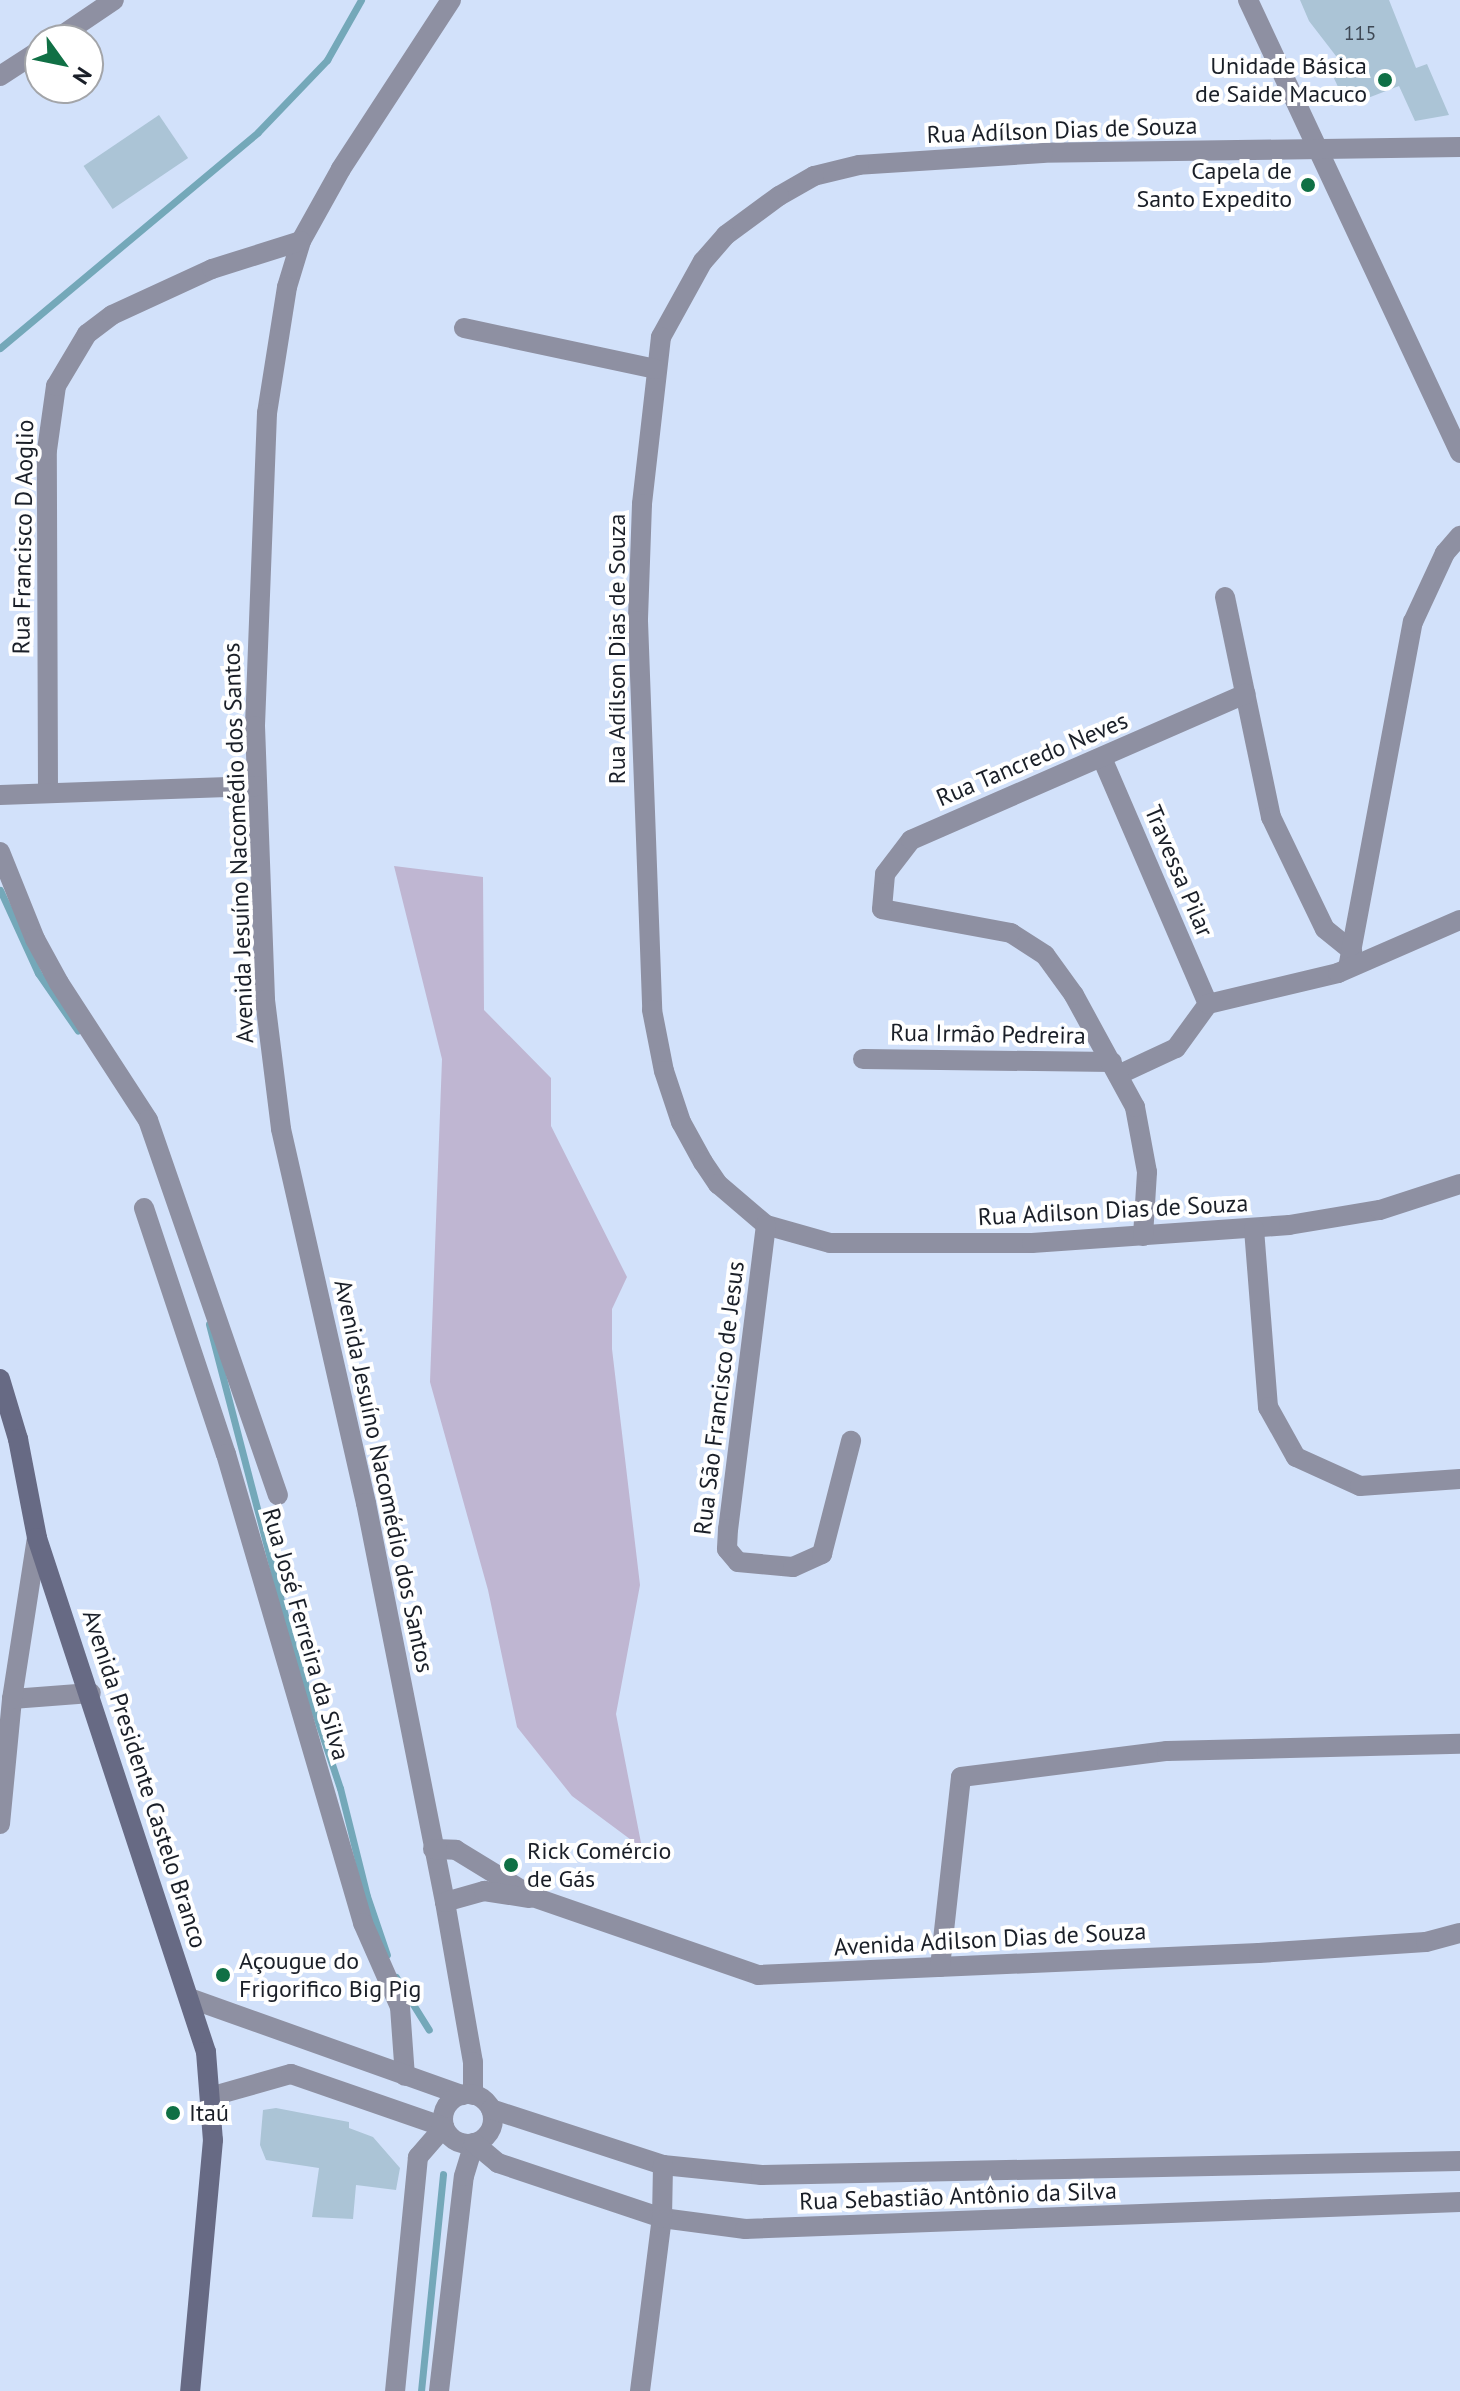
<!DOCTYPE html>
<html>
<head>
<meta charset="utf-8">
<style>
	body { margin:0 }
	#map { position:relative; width:1460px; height:2391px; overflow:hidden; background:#d2e1fa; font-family:"PT Sans",sans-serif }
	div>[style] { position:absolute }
	.green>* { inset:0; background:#bfb6d2 }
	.stream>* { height:7px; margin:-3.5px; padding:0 3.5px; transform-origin:3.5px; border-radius:3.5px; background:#74a8b9 }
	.building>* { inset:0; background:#abc4d6; transform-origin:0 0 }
	.street>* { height:20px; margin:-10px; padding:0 10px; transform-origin:10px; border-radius:10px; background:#8e90a2 }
	.street>.ring { margin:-10px; padding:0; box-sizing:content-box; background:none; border:20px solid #8e90a2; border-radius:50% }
	.secondary>* { height:20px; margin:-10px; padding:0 10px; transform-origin:10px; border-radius:10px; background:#676a84 }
	.dots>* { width:22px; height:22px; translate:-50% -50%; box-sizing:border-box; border:4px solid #fff; border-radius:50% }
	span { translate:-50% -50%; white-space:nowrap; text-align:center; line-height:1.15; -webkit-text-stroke:8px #fff; paint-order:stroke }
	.number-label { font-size:20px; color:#3e4854 }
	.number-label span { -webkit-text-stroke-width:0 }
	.poi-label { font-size:24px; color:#1a1f28 }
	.right { translate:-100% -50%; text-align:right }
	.left { translate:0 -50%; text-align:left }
	.street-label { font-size:24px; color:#1a1f28 }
	.north { position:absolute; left:24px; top:24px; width:80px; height:80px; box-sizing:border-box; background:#fff; border:2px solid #a3a5a9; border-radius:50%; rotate:123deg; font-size:22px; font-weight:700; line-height:32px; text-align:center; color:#1a1f28 }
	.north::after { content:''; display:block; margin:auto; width:28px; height:36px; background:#107045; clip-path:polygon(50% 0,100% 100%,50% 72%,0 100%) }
</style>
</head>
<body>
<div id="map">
	<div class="green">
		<div style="clip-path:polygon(394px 866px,483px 877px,484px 1010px,551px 1078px,551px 1126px,627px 1277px,612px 1309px,612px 1349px,640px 1585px,616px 1714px,642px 1848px,572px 1796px,517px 1727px,488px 1590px,430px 1382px,442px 1059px)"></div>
	</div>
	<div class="stream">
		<div style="left:0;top:348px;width:336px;rotate:-39.9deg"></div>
		<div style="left:258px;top:132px;width:100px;rotate:-46.2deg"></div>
		<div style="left:327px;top:60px;width:69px;rotate:-60.5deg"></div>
		<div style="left:0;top:890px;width:91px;rotate:65.4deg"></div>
		<div style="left:38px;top:973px;width:70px;rotate:55.4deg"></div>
		<div style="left:209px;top:1324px;width:334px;rotate:75.4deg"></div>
		<div style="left:293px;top:1647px;width:149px;rotate:71.6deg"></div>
		<div style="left:340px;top:1788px;width:111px;rotate:76deg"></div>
		<div style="left:367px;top:1896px;width:62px;rotate:71.3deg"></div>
		<div style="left:396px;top:1977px;width:62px;rotate:58.1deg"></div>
		<div style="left:421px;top:2391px;width:218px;rotate:-84.2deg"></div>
	</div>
	<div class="building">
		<div style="clip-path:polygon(1300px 0,1389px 0,1416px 68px,1427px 64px,1449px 115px,1415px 121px,1399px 86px,1347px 106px,1332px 74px,1346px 69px,1309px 21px)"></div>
		<div style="left:159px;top:115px;width:52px;height:91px;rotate:56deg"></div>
		<div style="clip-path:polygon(276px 2108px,349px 2122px,349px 2128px,373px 2137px,400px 2168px,396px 2190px,356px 2185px,353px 2219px,312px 2217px,319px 2168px,266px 2160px,260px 2145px,263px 2110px)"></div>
	</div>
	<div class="street">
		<div style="left:451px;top:0;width:202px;rotate:123.1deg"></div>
		<div style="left:341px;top:169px;width:82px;rotate:119.1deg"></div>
		<div style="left:301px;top:241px;width:48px;rotate:106.9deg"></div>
		<div style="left:287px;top:287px;width:128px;rotate:99deg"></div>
		<div style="left:267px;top:413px;width:313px;rotate:92.2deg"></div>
		<div style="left:255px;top:726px;width:274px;rotate:87.9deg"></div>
		<div style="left:265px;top:1000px;width:130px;rotate:82.9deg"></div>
		<div style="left:281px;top:1129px;width:384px;rotate:77.2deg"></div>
		<div style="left:366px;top:1503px;width:407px;rotate:78.8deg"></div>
		<div style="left:445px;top:1902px;width:162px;rotate:80.1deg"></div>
		<div style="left:473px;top:2062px;width:33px;rotate:90deg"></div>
		<div style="left:1248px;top:0;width:500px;rotate:64.92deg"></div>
		<div style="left:55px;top:40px;width:71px;rotate:-34.1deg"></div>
		<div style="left:0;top:76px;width:48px;rotate:-33deg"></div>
		<div style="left:1460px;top:147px;width:417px;rotate:179.2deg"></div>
		<div style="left:1043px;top:153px;width:184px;rotate:176.3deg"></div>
		<div style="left:859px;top:165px;width:46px;rotate:166.3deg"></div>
		<div style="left:814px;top:176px;width:40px;rotate:150.3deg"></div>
		<div style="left:779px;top:196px;width:66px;rotate:143.7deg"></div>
		<div style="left:726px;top:235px;width:35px;rotate:131deg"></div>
		<div style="left:703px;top:261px;width:87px;rotate:118.9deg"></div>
		<div style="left:661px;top:337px;width:168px;rotate:96.5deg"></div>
		<div style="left:642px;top:504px;width:117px;rotate:92deg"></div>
		<div style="left:638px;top:621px;width:389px;rotate:87.9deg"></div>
		<div style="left:652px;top:1010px;width:62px;rotate:78.9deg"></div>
		<div style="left:664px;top:1071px;width:54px;rotate:71.6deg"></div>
		<div style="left:681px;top:1122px;width:46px;rotate:61.2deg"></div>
		<div style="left:703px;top:1162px;width:27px;rotate:56deg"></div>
		<div style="left:718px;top:1184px;width:63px;rotate:40.5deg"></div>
		<div style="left:766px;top:1225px;width:66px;rotate:15.7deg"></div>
		<div style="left:830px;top:1243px;width:202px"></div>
		<div style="left:1032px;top:1243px;width:258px;rotate:-4deg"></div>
		<div style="left:1289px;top:1225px;width:92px;rotate:-9.4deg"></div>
		<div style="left:1380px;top:1210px;width:84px;rotate:-18deg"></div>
		<div style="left:464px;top:328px;width:196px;rotate:12.1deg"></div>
		<div style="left:1225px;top:597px;width:225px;rotate:78.2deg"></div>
		<div style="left:1271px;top:817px;width:124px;rotate:64.3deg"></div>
		<div style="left:1325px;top:929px;width:35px;rotate:39deg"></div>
		<div style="left:1102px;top:758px;width:268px;rotate:66.7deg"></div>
		<div style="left:48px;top:792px;width:342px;rotate:-90.2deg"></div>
		<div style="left:47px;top:450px;width:65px;rotate:-82deg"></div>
		<div style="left:56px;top:386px;width:61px;rotate:-59.2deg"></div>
		<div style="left:87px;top:334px;width:31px;rotate:-37deg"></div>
		<div style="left:112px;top:315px;width:110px;rotate:-24.7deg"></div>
		<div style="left:212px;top:269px;width:93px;rotate:-17.5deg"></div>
		<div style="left:0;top:795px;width:257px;rotate:-2deg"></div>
		<div style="left:0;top:852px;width:94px;rotate:68.1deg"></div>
		<div style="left:35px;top:939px;width:50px;rotate:61.4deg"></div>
		<div style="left:59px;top:983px;width:163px;rotate:57deg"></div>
		<div style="left:148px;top:1120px;width:397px;rotate:70.9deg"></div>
		<div style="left:1348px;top:968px;width:352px;rotate:-79.4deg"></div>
		<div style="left:1413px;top:622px;width:76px;rotate:-65.1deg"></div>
		<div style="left:1445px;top:553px;width:23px;rotate:-49deg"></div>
		<div style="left:863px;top:1059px;width:249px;rotate:0.7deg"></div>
		<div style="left:1118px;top:1075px;width:64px;rotate:-25deg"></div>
		<div style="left:1176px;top:1048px;width:54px;rotate:-54deg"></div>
		<div style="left:1208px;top:1004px;width:134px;rotate:-13.4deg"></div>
		<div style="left:1338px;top:973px;width:133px;rotate:-23.5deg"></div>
		<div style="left:144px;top:1208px;width:259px;rotate:71.6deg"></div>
		<div style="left:226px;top:1454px;width:489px;rotate:73.7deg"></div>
		<div style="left:363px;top:1923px;width:92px;rotate:66.2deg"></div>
		<div style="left:400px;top:2007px;width:69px;rotate:85.9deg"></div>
		<div style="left:766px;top:1225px;width:306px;rotate:97.1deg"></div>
		<div style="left:728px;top:1529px;width:20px;rotate:93deg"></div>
		<div style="left:727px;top:1549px;width:17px;rotate:50deg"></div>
		<div style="left:738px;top:1562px;width:55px;rotate:5.2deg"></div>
		<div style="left:793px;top:1567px;width:32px;rotate:-24deg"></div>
		<div style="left:822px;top:1554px;width:117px;rotate:-75.6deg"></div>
		<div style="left:1254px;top:1229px;width:179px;rotate:85.5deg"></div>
		<div style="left:1268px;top:1407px;width:57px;rotate:60.8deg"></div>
		<div style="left:1296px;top:1457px;width:70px;rotate:24.4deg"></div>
		<div style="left:1360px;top:1486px;width:100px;rotate:-4deg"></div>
		<div style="left:1143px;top:1236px;width:64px;rotate:-86.4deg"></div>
		<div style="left:1147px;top:1172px;width:66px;rotate:-100.5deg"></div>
		<div style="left:1135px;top:1107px;width:128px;rotate:-118.6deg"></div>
		<div style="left:1074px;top:995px;width:49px;rotate:-125.9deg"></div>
		<div style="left:1045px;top:955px;width:40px;rotate:-147.1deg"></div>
		<div style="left:1011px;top:933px;width:131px;rotate:-169.5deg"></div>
		<div style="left:882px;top:909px;width:35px;rotate:-85deg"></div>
		<div style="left:885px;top:874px;width:43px;rotate:-52.6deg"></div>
		<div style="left:911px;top:840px;width:365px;rotate:-23.6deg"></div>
		<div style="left:12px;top:1699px;width:79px;rotate:-4.3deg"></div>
		<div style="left:0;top:1824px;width:126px;rotate:-84.5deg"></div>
		<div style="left:12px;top:1699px;width:163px;rotate:-81.2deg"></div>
		<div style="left:433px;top:1849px;width:23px;rotate:2deg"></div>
		<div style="left:456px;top:1850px;width:90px;rotate:31.4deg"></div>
		<div style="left:533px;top:1897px;width:238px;rotate:19.1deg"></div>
		<div style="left:758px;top:1975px;width:501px;rotate:-2.51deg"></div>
		<div style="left:1259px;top:1953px;width:167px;rotate:-3.8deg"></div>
		<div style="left:1426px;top:1942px;width:35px;rotate:-15deg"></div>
		<div style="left:445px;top:1902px;width:41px;rotate:-15.8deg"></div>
		<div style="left:484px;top:1891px;width:46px;rotate:8.8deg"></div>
		<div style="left:940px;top:1967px;width:191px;rotate:-83.7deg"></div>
		<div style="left:961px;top:1777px;width:208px;rotate:-7.2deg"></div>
		<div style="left:1167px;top:1751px;width:293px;rotate:-1.4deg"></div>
		<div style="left:189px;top:1998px;width:290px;rotate:19.6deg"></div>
		<div class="ring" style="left:443px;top:2094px;width:30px;height:30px"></div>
		<div style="left:213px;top:2096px;width:81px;rotate:-15.8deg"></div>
		<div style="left:291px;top:2074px;width:162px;rotate:19.1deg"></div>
		<div style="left:444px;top:2127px;width:40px;rotate:131deg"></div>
		<div style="left:418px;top:2157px;width:235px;rotate:95.6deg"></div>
		<div style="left:491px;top:2109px;width:181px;rotate:18deg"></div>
		<div style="left:663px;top:2165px;width:99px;rotate:5.8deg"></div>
		<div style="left:761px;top:2175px;width:699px;rotate:-1.15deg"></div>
		<div style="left:439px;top:2391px;width:216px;rotate:-83.4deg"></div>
		<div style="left:464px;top:2176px;width:34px;rotate:-73deg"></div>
		<div style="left:474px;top:2143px;width:31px;rotate:40deg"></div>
		<div style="left:498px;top:2163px;width:173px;rotate:18.5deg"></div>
		<div style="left:662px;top:2218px;width:84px;rotate:7.5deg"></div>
		<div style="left:745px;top:2229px;width:716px;rotate:-2.16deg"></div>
		<div style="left:640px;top:2391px;width:174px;rotate:-82.8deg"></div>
		<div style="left:662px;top:2218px;width:53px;rotate:-88.9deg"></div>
	</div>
	<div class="secondary">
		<div style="left:0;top:1379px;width:63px;rotate:73.3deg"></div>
		<div style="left:18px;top:1439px;width:101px;rotate:79.1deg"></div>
		<div style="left:37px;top:1538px;width:541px;rotate:71.8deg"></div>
		<div style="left:206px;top:2052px;width:88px;rotate:85.5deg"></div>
		<div style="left:213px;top:2140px;width:252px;rotate:95.2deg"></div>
	</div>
	<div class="dots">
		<div style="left:1385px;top:80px;background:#107045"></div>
		<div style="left:1308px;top:185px;background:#107045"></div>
		<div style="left:511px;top:1865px;background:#107045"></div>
		<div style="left:223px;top:1975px;background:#107045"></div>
		<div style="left:173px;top:2113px;background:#107045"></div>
	</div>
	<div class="number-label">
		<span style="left:1360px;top:33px">115</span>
	</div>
	<div class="poi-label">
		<span class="right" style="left:1367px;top:80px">Unidade Básica<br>de Saide Macuco</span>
		<span class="right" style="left:1292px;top:185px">Capela de<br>Santo Expedito</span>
		<span class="left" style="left:527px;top:1865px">Rick Comércio<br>de Gás</span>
		<span class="left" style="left:239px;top:1975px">Açougue do<br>Frigorifico Big Pig</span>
		<span class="left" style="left:189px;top:2113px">Itaú</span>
	</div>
	<div class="street-label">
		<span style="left:1062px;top:130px;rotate:-2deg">Rua Adílson Dias de Souza</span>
		<span style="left:23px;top:537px;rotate:-89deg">Rua Francisco D Aoglio</span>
		<span style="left:617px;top:649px;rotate:-90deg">Rua Adílson Dias de Souza</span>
		<span style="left:1032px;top:759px;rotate:-23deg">Rua Tancredo Neves</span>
		<span style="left:238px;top:843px;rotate:-92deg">Avenida Jesuíno Nacomédio dos Santos</span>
		<span style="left:1179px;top:871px;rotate:67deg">Travessa Pilar</span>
		<span style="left:988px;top:1034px;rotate:1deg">Rua Irmão Pedreira</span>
		<span style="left:1113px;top:1210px;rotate:-3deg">Rua Adilson Dias de Souza</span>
		<span style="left:719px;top:1398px;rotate:-83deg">Rua São Francisco de Jesus</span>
		<span style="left:384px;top:1476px;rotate:78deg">Avenida Jesuíno Nacomédio dos Santos</span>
		<span style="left:306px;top:1634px;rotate:74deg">Rua José Ferreira da Silva</span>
		<span style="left:145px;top:1779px;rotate:72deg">Avenida Presidente Castelo Branco</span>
		<span style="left:990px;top:1939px;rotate:-3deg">Avenida Adilson Dias de Souza</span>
		<span style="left:958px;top:2196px;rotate:-2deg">Rua Sebastião Antônio da Silva</span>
	</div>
	<div class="north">N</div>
</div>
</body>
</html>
